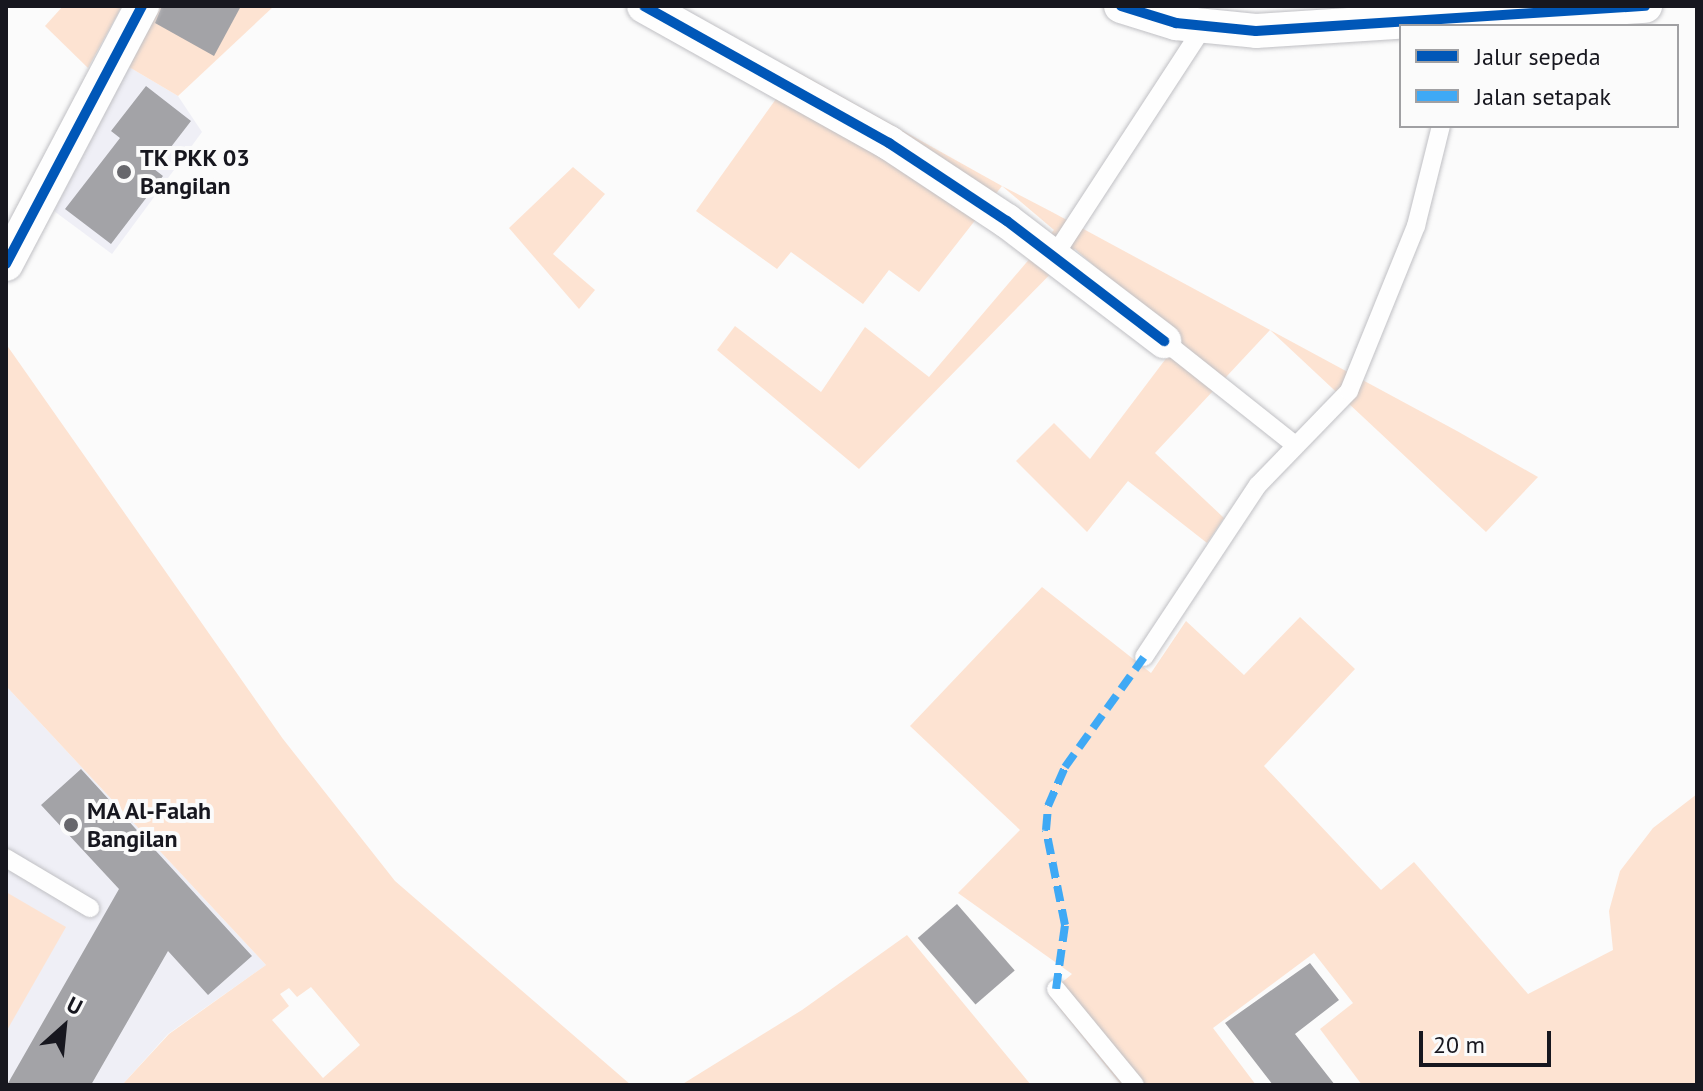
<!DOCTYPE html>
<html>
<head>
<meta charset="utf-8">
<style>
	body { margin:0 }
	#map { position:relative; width:1703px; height:1091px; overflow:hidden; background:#fbfbfb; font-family:"PT Sans",sans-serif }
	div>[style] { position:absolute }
	.built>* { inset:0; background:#efeff6 }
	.green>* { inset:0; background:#fde3d2 }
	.building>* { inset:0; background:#a3a3a7; transform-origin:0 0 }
	.roads { filter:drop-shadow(0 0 2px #c0c0c4) drop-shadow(0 0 2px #c0c0c4) }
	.lane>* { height:18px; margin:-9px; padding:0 9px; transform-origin:9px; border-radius:9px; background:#fefefe }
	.street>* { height:34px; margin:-17px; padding:0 17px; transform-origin:17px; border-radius:17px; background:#fefefe }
	.quiet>* { height:8px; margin-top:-4px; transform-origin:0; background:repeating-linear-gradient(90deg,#3fa9f5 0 16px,transparent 0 24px) }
	.cycleway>* { height:10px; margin:-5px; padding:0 5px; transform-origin:5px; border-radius:5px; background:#0057b8 }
	.dots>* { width:22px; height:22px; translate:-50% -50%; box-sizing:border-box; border:4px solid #fbfbfb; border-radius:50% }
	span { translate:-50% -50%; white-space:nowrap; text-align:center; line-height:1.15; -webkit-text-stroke:8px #fbfbfb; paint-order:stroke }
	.poi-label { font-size:24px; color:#17171f; font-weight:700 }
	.left { translate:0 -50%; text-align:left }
	.frame { position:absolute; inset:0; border:8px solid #17171f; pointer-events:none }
	.legend { position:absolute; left:1399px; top:24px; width:280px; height:104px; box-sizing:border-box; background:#fbfbfb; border:2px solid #a0a0a3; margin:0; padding:10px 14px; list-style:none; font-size:24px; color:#17171f }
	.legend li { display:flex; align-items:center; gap:16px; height:40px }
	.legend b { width:40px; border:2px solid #a0a0a3 }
	.north { position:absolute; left:24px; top:987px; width:80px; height:80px; -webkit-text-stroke:6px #fbfbfb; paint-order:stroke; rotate:27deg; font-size:22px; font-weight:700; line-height:32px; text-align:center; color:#17171f }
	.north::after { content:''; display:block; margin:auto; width:28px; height:36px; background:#17171f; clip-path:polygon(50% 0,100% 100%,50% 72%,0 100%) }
	.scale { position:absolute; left:1419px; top:1031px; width:132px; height:36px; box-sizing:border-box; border:4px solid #17171f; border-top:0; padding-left:10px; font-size:24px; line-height:28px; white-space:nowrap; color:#17171f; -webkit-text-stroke:6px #fbfbfb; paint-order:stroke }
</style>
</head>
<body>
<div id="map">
	<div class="built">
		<div style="clip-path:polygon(129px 67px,178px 96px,202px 132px,112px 254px,54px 211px)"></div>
		<div style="clip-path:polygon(6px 686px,266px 965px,168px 1034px,122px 1085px,6px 1085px)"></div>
	</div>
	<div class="green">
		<div style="clip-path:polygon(63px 6px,122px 6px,88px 68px,45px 26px)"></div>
		<div style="clip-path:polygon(161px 6px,274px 6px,178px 96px,129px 67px)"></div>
		<div style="clip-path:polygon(796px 71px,1002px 186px,1052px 212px,1457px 431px,1538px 477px,1486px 532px,1270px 330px,1155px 453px,1224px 518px,1207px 543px,1128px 481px,1087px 532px,1016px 461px,1054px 423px,1090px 459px,1180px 340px,1075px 249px,859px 469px,717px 350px,735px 326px,821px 392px,865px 327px,929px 377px,1054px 230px,1002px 186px,919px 292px,889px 270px,863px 304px,791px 252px,777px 269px,696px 211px)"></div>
		<div style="clip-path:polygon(573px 167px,605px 194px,553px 254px,595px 290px,579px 309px,509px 228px)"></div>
		<div style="clip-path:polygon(evenodd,6px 344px,283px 739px,395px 881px,631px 1085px,122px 1085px,169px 1034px,266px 965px,6px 686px,6px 344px,311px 987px,360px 1045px,323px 1078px,272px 1020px,289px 1006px,280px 994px,289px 988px,297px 997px,311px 987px)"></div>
		<div style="clip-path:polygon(1042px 587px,1151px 673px,1186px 621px,1244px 675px,1300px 617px,1355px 669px,1264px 766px,1381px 890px,1414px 862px,1528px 994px,1613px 950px,1609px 911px,1620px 871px,1653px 828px,1697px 794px,1697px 1085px,1362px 1085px,1320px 1029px,1353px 1003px,1314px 953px,1213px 1028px,1256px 1085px,1121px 1085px,1048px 994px,1072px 974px,958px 893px,1020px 830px,910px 726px)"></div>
		<div style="clip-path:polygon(6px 892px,66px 927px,6px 1032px)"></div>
		<div style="clip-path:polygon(907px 935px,1031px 1085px,681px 1085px,802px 1010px)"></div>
	</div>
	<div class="building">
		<div style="clip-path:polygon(162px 6px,241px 6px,214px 56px,155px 23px)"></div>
		<div style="clip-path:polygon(146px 86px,191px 121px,154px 169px,163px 176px,111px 244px,65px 209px,120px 138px,111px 131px)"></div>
		<div style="clip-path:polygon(81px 769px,252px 956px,208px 995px,168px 951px,91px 1085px,7px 1085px,119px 889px,41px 805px)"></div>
		<div style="left:957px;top:904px;width:88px;height:52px;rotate:49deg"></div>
		<div style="clip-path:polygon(1310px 963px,1339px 1000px,1295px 1034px,1335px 1085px,1273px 1085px,1225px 1023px)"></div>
	</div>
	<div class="roads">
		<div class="lane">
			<div style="left:1054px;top:256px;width:273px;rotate:-56.9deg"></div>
			<div style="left:1164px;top:341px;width:166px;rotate:38.4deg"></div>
			<div style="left:1144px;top:657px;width:206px;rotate:-56.5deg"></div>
			<div style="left:1258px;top:485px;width:131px;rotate:-45.9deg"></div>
			<div style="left:1349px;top:391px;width:178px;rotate:-67.9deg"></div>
			<div style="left:1416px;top:226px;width:103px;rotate:-76deg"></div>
			<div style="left:6px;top:858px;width:98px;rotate:30.8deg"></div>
			<div style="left:1056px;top:989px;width:124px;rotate:50.5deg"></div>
		</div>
		<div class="street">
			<div style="left:644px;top:6px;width:281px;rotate:29.2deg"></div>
			<div style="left:889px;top:143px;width:141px;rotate:33.5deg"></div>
			<div style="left:1007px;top:221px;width:198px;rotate:37.4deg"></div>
			<div style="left:1121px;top:6px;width:58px;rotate:17.2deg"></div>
			<div style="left:1176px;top:23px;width:80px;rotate:5.7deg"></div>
			<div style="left:1256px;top:31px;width:390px;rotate:-3.7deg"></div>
			<div style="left:6px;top:264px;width:292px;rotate:-62.2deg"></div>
		</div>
	</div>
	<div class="quiet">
		<div style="left:1056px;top:989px;width:65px;rotate:-82deg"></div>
		<div style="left:1065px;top:925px;width:97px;rotate:-101.3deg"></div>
		<div style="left:1046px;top:830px;width:24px;rotate:-85deg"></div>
		<div style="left:1048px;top:806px;width:43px;rotate:-66.4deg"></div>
		<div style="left:1065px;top:767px;width:135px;rotate:-54.3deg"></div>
	</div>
	<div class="cycleway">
		<div style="left:644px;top:6px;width:281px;rotate:29.2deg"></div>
		<div style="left:889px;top:143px;width:141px;rotate:33.5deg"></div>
		<div style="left:1007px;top:221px;width:198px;rotate:37.4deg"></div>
		<div style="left:1121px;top:6px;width:58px;rotate:17.2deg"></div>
		<div style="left:1176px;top:23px;width:80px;rotate:5.7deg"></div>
		<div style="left:1256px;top:31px;width:390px;rotate:-3.7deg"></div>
		<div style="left:6px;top:264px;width:292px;rotate:-62.2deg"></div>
	</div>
	<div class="dots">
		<div style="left:124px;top:172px;background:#67676c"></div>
		<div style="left:71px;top:825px;background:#67676c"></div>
	</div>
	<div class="poi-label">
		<span class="left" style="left:140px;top:172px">TK PKK 03<br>Bangilan</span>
		<span class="left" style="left:87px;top:825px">MA Al-Falah<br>Bangilan</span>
	</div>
	<div class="frame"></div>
	<ul class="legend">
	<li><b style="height:10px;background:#0057b8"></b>Jalur sepeda</li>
	<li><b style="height:10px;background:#3fa9f5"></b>Jalan setapak</li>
	</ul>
	<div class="north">U</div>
	<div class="scale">20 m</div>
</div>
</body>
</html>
